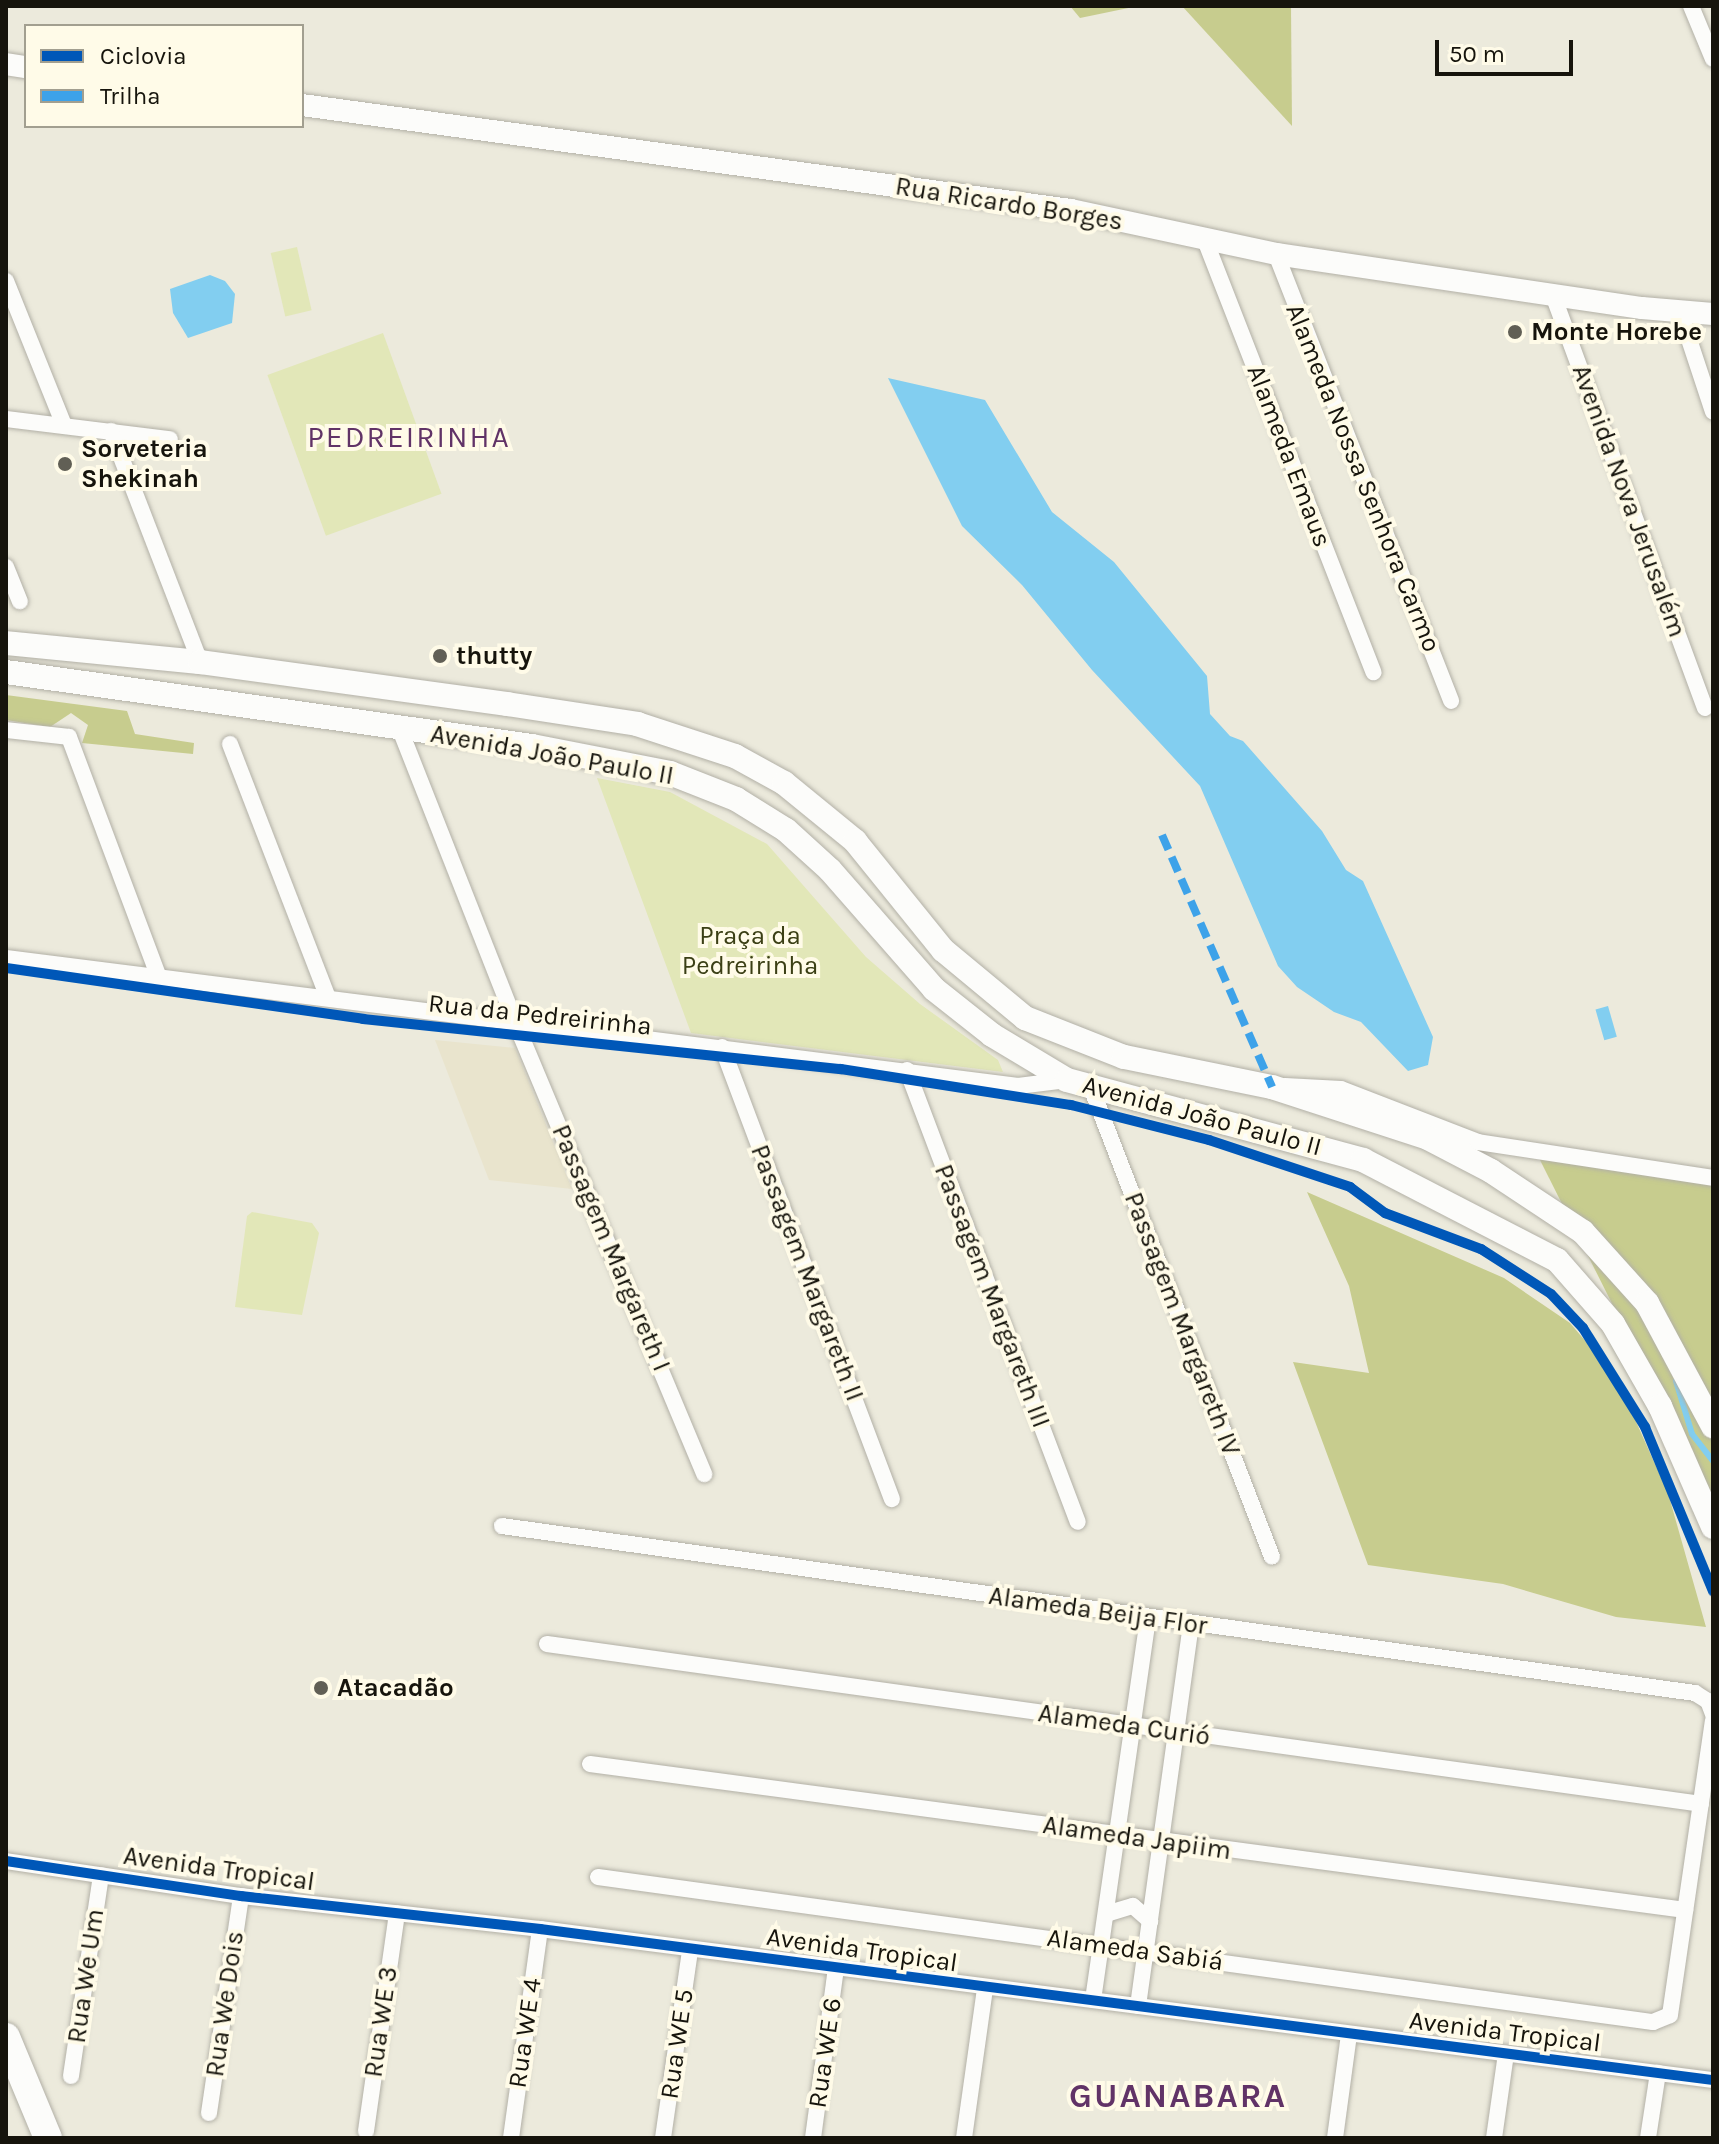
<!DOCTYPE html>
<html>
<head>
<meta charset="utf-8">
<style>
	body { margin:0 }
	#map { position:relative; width:1719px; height:2144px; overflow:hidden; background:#eceadc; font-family:Karla,sans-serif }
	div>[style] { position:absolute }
	.built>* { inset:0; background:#e9e4cd }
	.green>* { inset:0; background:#e2e7b8; transform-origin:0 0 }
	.forest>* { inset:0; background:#c7cc8e }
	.water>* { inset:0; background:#82cef0; transform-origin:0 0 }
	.stream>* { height:6px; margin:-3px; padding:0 3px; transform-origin:3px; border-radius:3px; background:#82cef0 }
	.roads { filter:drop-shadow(0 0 2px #b2b0a6) drop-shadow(0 0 2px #b2b0a6) }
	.street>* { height:16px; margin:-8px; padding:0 8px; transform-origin:8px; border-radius:8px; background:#fcfcfa }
	.secondary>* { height:22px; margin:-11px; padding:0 11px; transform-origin:11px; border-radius:11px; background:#fcfcfa }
	.primary>* { height:24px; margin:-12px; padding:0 12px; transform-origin:12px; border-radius:12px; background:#fcfcfa }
	.highway>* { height:28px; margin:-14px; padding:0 14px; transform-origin:14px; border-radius:14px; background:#fcfcfa }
	.quiet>* { height:8px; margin-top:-4px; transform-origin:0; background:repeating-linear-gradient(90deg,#3da2e9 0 16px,transparent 0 24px) }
	.cycleway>* { height:10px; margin:-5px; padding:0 5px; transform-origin:5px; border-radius:5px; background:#0057b8 }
	.dots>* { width:22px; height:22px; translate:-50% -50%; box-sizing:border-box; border:4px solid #fffbe8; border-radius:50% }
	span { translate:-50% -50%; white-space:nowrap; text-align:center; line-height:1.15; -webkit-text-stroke:8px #fffbe8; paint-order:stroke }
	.street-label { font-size:26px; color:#16140c }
	.poi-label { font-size:26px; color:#16140c; font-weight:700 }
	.left { translate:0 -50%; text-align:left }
	.park-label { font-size:26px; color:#3b3f15 }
	.quarter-label { font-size:30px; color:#613367; letter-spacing:2px }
	.district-label { font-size:34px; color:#613367; font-weight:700; letter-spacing:2px }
	.frame { position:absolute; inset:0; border:8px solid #16140c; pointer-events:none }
	.legend { position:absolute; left:24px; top:24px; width:280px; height:104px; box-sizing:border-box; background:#fffbe8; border:2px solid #a29f90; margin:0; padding:10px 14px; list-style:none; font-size:24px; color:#16140c }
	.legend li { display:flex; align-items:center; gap:16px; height:40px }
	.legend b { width:40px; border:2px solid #a29f90 }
	.scale { position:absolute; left:1435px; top:40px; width:138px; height:36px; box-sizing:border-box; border:4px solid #16140c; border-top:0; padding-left:10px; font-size:24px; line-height:28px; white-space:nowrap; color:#16140c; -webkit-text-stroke:6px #fffbe8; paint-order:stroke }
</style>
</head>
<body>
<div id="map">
	<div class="built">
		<div style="clip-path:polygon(435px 1040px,515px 1048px,572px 1189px,489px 1180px)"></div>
	</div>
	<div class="green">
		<div style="left:297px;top:247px;width:65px;height:27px;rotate:77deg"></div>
		<div style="left:383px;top:333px;width:171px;height:123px;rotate:70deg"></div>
		<div style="clip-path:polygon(597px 778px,670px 792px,767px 844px,866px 957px,920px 1004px,998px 1060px,1003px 1072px,691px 1033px)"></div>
		<div style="clip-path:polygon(252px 1212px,312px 1223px,319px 1233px,302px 1315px,235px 1307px,247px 1216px)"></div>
	</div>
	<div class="forest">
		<div style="clip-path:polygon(1070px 6px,1138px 6px,1080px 18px)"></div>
		<div style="clip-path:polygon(1182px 6px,1291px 6px,1292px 126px)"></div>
		<div style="clip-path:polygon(6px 695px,127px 711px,135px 734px,194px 743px,193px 754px,82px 743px,88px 725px,71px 713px,50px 727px,6px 720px)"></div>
		<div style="clip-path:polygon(1537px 1154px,1713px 1184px,1713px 1505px)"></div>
		<div style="clip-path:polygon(1307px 1192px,1504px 1278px,1570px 1323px,1616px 1377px,1668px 1493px,1706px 1627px,1616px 1617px,1503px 1584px,1368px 1565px,1293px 1362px,1369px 1373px,1349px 1286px)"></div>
	</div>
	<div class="water">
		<div style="clip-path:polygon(210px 275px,225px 281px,235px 294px,232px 323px,188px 338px,173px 313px,170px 289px)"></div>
		<div style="clip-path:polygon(888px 378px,985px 400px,1052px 512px,1114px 562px,1207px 676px,1210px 714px,1230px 736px,1243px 741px,1322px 831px,1346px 870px,1363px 881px,1433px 1037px,1428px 1065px,1408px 1071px,1361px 1022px,1334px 1012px,1297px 987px,1278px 966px,1200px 786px,1092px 670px,1022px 585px,962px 526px)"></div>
		<div style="left:1608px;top:1006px;width:32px;height:13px;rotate:74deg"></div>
	</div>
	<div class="stream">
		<div style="left:1676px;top:1381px;width:55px;rotate:73.2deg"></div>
		<div style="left:1692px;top:1434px;width:34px;rotate:52deg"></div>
	</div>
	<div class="roads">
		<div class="street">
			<div style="left:1691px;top:6px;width:57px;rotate:67.5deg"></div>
			<div style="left:1205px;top:240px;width:464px;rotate:68.7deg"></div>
			<div style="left:1276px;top:254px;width:480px;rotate:68.6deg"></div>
			<div style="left:6px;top:281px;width:155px;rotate:68.1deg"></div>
			<div style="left:1553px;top:295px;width:440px;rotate:69.8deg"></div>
			<div style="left:1680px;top:312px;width:105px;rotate:71.7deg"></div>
			<div style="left:6px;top:419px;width:165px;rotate:7deg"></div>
			<div style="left:111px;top:431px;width:248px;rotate:68.9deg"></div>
			<div style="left:6px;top:567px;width:37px;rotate:68deg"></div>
			<div style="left:399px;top:727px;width:319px;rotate:68.5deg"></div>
			<div style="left:516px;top:1024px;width:488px;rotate:67.3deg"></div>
			<div style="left:6px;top:730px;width:63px;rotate:6.3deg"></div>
			<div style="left:69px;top:737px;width:259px;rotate:69.5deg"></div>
			<div style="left:230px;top:744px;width:272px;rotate:68.9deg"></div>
			<div style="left:6px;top:958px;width:1020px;rotate:7.21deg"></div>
			<div style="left:1018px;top:1086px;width:49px;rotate:-7deg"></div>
			<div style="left:722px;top:1047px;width:483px;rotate:69.4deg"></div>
			<div style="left:907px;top:1070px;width:483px;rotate:69.3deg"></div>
			<div style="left:1285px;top:1086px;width:56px;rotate:3.1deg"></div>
			<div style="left:1341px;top:1089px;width:147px;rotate:21.1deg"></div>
			<div style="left:1478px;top:1142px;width:238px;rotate:8.7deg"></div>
			<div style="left:1092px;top:1090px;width:500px;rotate:68.92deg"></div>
			<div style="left:502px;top:1526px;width:1205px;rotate:7.97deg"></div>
			<div style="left:1695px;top:1693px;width:15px;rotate:32deg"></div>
			<div style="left:1708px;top:1701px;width:14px;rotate:69deg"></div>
			<div style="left:547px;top:1644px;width:1165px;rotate:7.89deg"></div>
			<div style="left:590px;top:1764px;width:1105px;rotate:7.59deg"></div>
			<div style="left:6px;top:1861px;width:238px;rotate:8.5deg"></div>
			<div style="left:241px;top:1896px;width:301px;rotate:6.3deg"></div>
			<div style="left:540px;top:1929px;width:1183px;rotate:7.34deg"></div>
			<div style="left:598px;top:1877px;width:1065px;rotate:7.83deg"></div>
			<div style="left:1653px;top:2022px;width:18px;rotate:-22deg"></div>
			<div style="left:1670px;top:2015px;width:297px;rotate:-81.7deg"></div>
			<div style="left:1106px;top:1914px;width:28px;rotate:-17deg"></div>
			<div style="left:1133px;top:1906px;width:23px;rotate:41deg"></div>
			<div style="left:1093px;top:2000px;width:386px;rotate:-81.8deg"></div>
			<div style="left:1138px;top:2006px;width:386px;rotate:-82.1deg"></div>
			<div style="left:71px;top:2076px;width:203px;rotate:-81.5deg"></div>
			<div style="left:209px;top:2113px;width:219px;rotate:-81.6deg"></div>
			<div style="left:366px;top:2131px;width:220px;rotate:-81.9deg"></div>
			<div style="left:511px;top:2138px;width:211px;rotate:-82.1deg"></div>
			<div style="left:663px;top:2138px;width:190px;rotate:-81.8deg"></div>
			<div style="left:813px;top:2138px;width:172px;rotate:-82.3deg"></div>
			<div style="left:964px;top:2138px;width:150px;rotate:-82deg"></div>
			<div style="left:1335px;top:2138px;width:104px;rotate:-82.3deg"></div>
			<div style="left:1494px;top:2138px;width:85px;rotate:-81.9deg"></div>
			<div style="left:1648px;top:2138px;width:66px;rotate:-81.3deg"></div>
		</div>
		<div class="secondary">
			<div style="left:6px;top:64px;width:20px;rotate:9deg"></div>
			<div style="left:302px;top:105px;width:776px;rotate:7.78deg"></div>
			<div style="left:1071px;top:210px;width:210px;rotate:12.1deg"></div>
			<div style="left:1276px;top:254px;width:370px;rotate:8.4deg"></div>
			<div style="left:1642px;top:308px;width:71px;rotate:4.8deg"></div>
		</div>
		<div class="primary">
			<div style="left:6px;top:643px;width:195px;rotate:5.6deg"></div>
			<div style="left:200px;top:662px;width:310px;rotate:7.8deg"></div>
			<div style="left:507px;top:704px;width:132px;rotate:8.7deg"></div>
			<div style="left:637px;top:724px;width:103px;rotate:18.1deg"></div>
			<div style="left:735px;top:756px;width:56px;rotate:28.9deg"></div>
			<div style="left:784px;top:783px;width:92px;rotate:39.2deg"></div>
			<div style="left:855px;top:841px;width:140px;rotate:51.1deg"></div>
			<div style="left:943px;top:950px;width:107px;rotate:39.7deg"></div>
			<div style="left:1025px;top:1018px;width:106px;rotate:21.5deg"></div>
			<div style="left:1124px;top:1057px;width:151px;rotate:11.5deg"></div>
			<div style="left:1272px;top:1087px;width:164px;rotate:18.1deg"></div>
			<div style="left:1428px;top:1138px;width:71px;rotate:27.6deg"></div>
			<div style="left:1491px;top:1171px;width:110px;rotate:33.5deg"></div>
			<div style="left:1583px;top:1232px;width:96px;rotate:48deg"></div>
			<div style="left:1647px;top:1303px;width:140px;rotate:61.8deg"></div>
			<div style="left:6px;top:672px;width:531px;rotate:8.01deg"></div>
			<div style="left:532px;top:746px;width:141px;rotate:11.1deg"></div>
			<div style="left:670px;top:773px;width:71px;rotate:21.5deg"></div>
			<div style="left:736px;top:799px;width:59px;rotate:31.8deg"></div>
			<div style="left:786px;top:830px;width:59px;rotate:42.3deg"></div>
			<div style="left:830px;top:870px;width:158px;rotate:48.8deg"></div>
			<div style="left:934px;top:989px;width:74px;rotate:38.4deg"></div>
			<div style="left:992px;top:1035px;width:87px;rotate:31deg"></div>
			<div style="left:1067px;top:1080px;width:307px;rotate:15.1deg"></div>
			<div style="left:1363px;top:1160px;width:218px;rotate:27.3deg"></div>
			<div style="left:1557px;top:1260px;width:85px;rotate:48.8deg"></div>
			<div style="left:1613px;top:1324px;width:95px;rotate:60.2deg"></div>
			<div style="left:1660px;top:1406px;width:132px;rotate:66.3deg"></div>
		</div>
		<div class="highway">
			<div style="left:6px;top:2037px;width:109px;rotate:67.4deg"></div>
		</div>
	</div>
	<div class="quiet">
		<div style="left:1162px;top:835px;width:275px;rotate:66.4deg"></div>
	</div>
	<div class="cycleway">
		<div style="left:6px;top:968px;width:361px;rotate:8.1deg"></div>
		<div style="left:363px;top:1019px;width:481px;rotate:6deg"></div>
		<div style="left:841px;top:1069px;width:233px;rotate:8.9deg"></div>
		<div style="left:1071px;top:1105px;width:142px;rotate:14.2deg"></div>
		<div style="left:1209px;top:1140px;width:149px;rotate:18.4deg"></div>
		<div style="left:1350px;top:1187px;width:44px;rotate:36.6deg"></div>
		<div style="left:1385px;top:1213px;width:103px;rotate:20.6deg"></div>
		<div style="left:1481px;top:1249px;width:83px;rotate:32.7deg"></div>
		<div style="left:1551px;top:1294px;width:47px;rotate:46.7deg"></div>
		<div style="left:1583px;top:1328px;width:117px;rotate:57.9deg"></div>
		<div style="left:1645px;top:1427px;width:178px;rotate:67.5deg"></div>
		<div style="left:6px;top:1861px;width:238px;rotate:8.5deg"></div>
		<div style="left:241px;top:1896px;width:301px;rotate:6.3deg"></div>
		<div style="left:540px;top:1929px;width:1183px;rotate:7.34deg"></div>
	</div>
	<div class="dots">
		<div style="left:1515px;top:332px;background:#615f55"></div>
		<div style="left:65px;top:464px;background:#615f55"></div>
		<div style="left:440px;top:656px;background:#615f55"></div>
		<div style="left:321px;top:1688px;background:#615f55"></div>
	</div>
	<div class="street-label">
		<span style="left:1009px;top:204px;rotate:9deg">Rua Ricardo Borges</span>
		<span style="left:1289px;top:456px;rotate:69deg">Alameda Emaus</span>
		<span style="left:1363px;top:478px;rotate:68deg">Alameda Nossa Senhora Carmo</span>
		<span style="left:1629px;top:501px;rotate:70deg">Avenida Nova Jerusalém</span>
		<span style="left:552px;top:755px;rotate:10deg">Avenida João Paulo II</span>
		<span style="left:540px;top:1015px;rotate:6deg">Rua da Pedreirinha</span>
		<span style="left:1202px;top:1116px;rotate:15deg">Avenida João Paulo II</span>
		<span style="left:611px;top:1248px;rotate:67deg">Passagem Margareth I</span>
		<span style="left:807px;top:1273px;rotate:69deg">Passagem Margareth II</span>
		<span style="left:992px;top:1296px;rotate:69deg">Passagem Margareth III</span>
		<span style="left:1182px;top:1324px;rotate:69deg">Passagem Margareth IV</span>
		<span style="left:1098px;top:1611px;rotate:8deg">Alameda Beija Flor</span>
		<span style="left:1124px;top:1725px;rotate:8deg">Alameda Curió</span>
		<span style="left:1137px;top:1838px;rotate:8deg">Alameda Japiim</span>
		<span style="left:219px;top:1869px;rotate:8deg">Avenida Tropical</span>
		<span style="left:862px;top:1950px;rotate:8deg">Avenida Tropical</span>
		<span style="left:1135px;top:1950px;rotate:8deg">Alameda Sabiá</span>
		<span style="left:86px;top:1976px;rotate:-82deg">Rua We Um</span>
		<span style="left:225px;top:2004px;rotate:-82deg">Rua We Dois</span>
		<span style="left:381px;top:2022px;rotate:-82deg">Rua WE 3</span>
		<span style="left:1505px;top:2032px;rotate:7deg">Avenida Tropical</span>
		<span style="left:525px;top:2033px;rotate:-82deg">Rua WE 4</span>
		<span style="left:677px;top:2044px;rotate:-82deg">Rua WE 5</span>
		<span style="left:825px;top:2053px;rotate:-82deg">Rua WE 6</span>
	</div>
	<div class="poi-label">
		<span class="left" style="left:1531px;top:332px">Monte Horebe</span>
		<span class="left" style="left:81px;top:464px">Sorveteria<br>Shekinah</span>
		<span class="left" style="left:456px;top:656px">thutty</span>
		<span class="left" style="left:337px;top:1688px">Atacadão</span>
	</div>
	<div class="park-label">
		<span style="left:750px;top:951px">Praça da<br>Pedreirinha</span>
	</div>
	<div class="quarter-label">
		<span style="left:409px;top:437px">PEDREIRINHA</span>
	</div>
	<div class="district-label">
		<span style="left:1178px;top:2097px">GUANABARA</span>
	</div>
	<div class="frame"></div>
	<ul class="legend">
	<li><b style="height:10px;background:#0057b8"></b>Ciclovia</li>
	<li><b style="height:10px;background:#3da2e9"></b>Trilha</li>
	</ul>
	<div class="scale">50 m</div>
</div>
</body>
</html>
